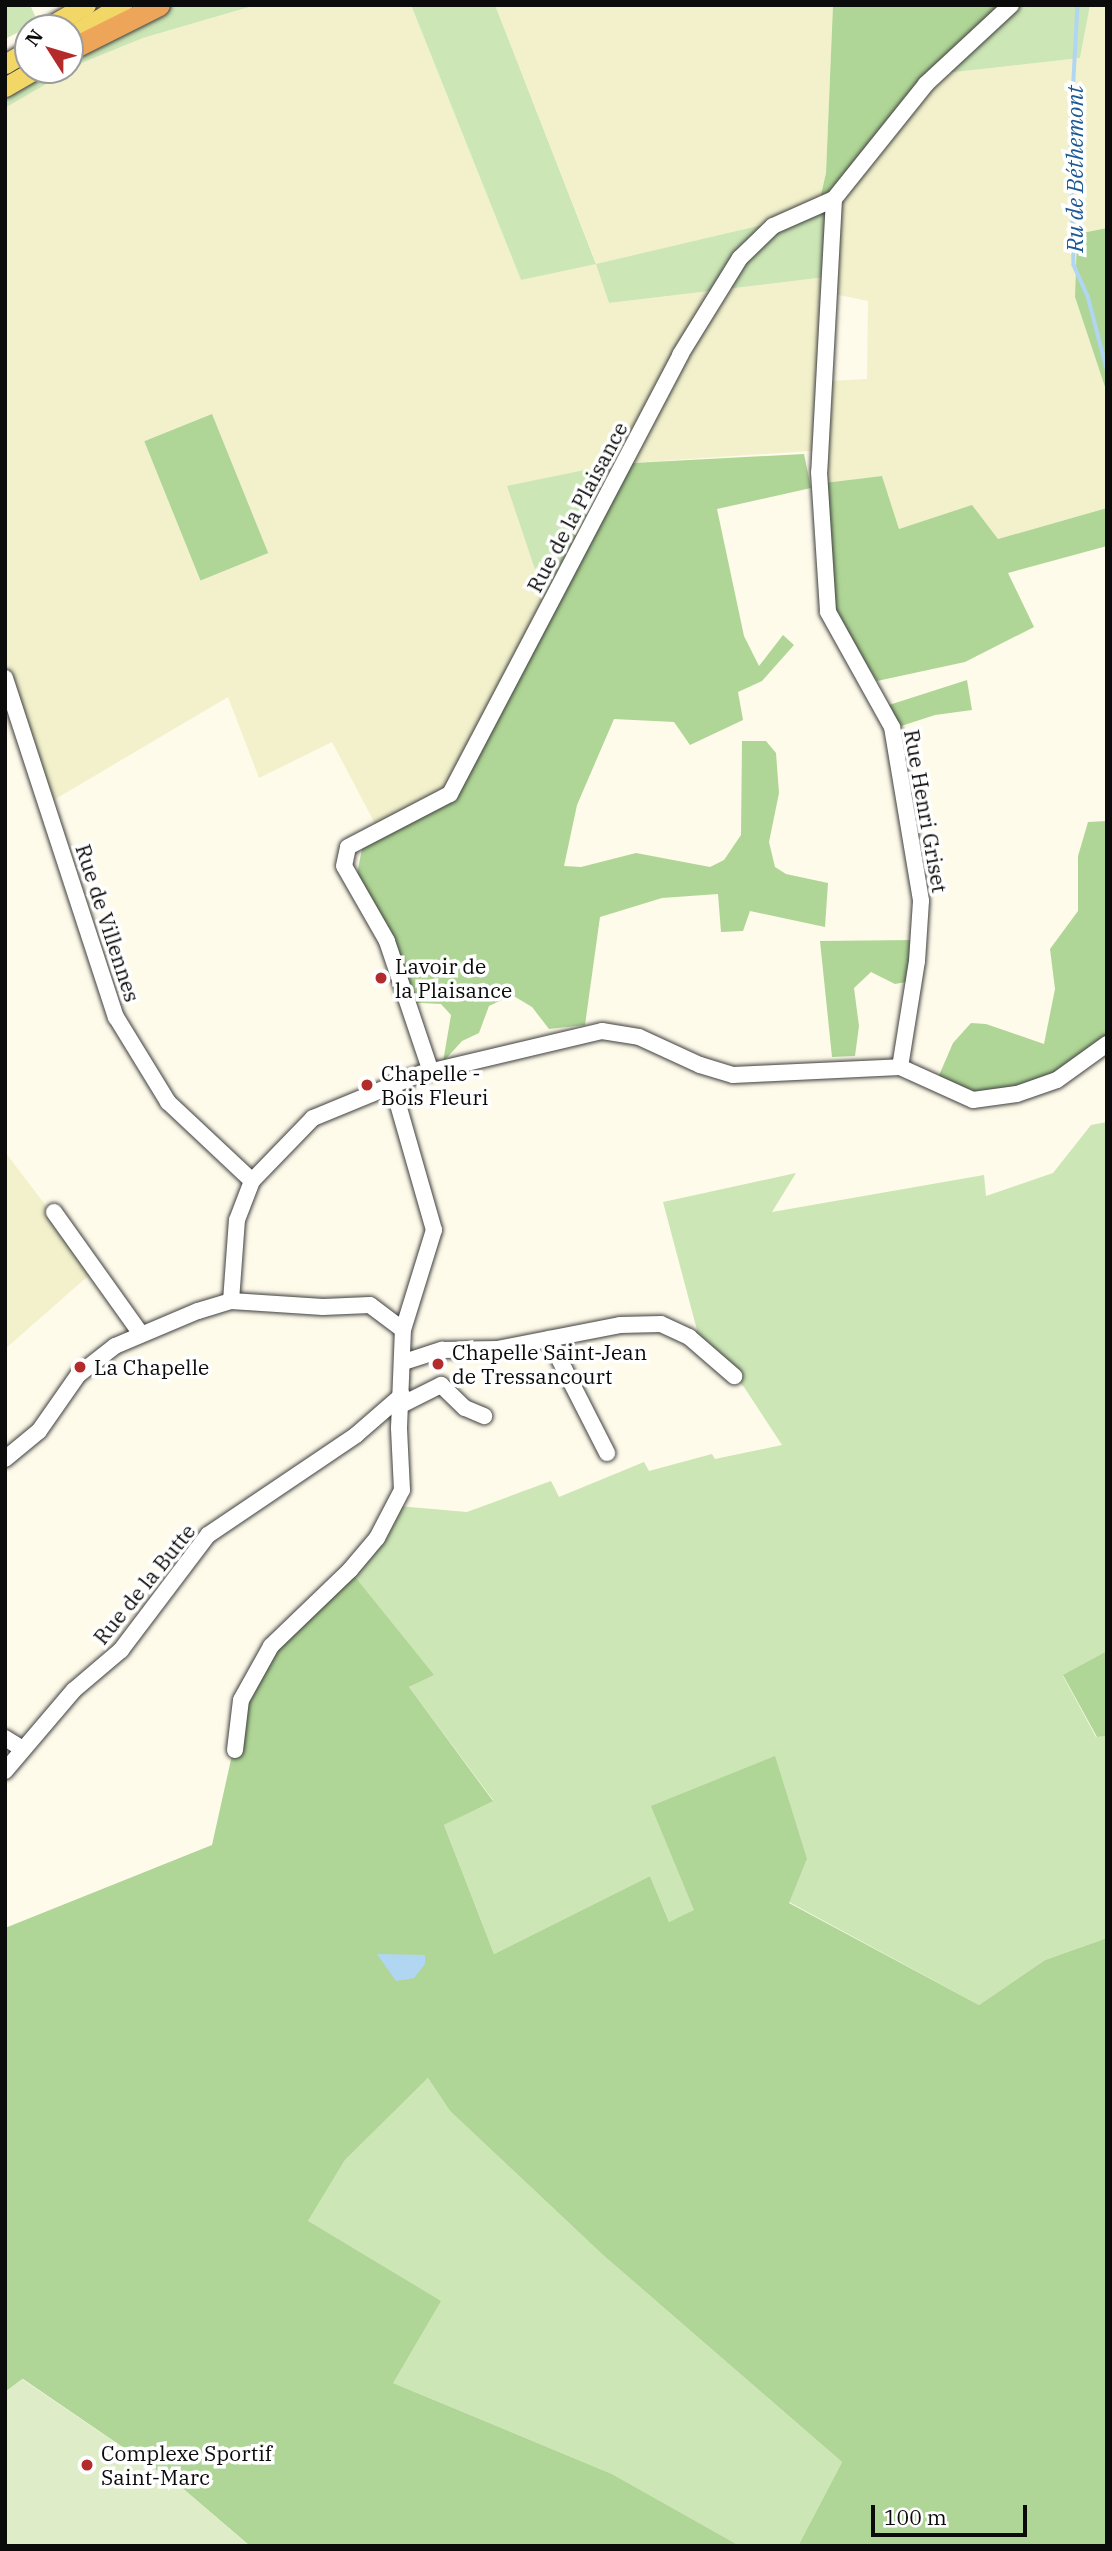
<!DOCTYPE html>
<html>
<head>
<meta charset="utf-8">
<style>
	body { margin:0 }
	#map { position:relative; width:1112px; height:2551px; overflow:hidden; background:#fefbea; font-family:"IBM Plex Serif",serif }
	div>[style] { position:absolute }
	.farmland>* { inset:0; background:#f2f1cc }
	.green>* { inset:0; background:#cce6b6 }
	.forest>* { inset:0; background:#afd696; transform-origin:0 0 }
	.pitch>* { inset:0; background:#deedc7 }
	.water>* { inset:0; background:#b1d6f2 }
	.stream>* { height:3.5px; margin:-1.75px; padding:0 1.75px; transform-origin:1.75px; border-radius:1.75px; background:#b1d6f2 }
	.roads { filter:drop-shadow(0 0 2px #3e3e3e) drop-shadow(0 0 2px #3e3e3e) }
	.minor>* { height:16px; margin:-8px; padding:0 8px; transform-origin:8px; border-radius:8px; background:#fff }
	.major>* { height:19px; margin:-9.5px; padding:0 9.5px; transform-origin:9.5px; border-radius:9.5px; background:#f2d766 }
	.highway>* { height:21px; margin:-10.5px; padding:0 10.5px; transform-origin:10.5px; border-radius:10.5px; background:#eda559 }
	.dots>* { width:19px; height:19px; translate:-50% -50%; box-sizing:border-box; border:4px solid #fff; border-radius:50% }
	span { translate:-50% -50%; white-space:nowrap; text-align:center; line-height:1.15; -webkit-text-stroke:7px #fff; paint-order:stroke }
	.street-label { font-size:21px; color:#0b0b0b }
	.poi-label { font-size:21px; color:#0b0b0b }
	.left { translate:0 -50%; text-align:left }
	.water-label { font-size:23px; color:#1c5995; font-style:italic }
	.frame { position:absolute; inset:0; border:7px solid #0b0b0b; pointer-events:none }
	.north { position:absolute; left:14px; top:14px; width:70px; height:70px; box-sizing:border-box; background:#fff; border:2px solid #9d9d9d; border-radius:50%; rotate:307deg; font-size:19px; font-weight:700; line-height:28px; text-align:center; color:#0b0b0b }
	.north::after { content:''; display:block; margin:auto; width:24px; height:32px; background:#b32c2b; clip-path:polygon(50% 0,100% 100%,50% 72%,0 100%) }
	.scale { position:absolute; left:871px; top:2505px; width:156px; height:32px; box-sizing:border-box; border:4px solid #0b0b0b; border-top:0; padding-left:9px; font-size:21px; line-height:24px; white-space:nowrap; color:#0b0b0b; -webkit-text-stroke:5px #fff; paint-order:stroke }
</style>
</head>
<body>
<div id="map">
	<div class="farmland">
		<div style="clip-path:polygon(evenodd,256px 5px,411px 5px,521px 280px,596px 263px,495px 5px,833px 5px,826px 173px,817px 212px,597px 264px,609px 303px,834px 276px,837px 202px,937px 74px,1080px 58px,1090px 5px,1107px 5px,1107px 228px,1077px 234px,1075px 297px,1107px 393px,1107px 508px,998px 539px,972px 506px,899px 529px,882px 476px,824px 483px,824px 450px,615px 464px,457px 799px,380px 833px,332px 742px,259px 778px,228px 697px,47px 804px,5px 683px,5px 108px,84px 62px,143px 38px,256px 5px,834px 294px,868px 301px,867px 379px,829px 381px,834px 294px,256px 5px,212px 415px,202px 576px,147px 447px,212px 415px)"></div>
		<div style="clip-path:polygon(5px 1152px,95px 1270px,5px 1349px)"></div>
	</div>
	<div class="green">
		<div style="clip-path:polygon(5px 5px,30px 5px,38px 22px,5px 39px)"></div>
		<div style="clip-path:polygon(173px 5px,256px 5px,143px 38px,84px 62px,5px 108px,5px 98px,51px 70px,70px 70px,70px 59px,139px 17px)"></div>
		<div style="clip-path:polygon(411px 5px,495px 5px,596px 264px,817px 212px,837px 202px,834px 276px,609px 303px,596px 264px,521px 280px)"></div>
		<div style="clip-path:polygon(1016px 5px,1090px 5px,1080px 58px,937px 74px)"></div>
		<div style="clip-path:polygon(614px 464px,547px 605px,507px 486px)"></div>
		<div style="clip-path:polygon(1107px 1122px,1107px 1651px,1063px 1676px,1096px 1737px,1107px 1736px,1107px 1938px,1045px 1960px,979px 2005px,789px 1902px,807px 1859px,669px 1922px,650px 1876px,494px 1954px,444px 1825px,493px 1800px,409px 1687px,433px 1675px,352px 1573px,398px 1506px,467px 1512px,551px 1481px,559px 1497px,644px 1462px,649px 1471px,712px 1454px,715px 1459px,782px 1445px,744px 1387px,692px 1337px,697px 1330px,663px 1202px,796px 1173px,772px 1212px,984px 1175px,986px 1196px,1053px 1173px,1091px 1125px)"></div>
		<div style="clip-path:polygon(428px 2078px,450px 2111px,603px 2255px,842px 2462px,798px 2546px,740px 2546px,612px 2474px,393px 2383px,308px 2221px,345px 2160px)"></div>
	</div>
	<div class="forest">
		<div style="clip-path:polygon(833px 5px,1016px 5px,937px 74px,817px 212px,826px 173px)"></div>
		<div style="clip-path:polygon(1107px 228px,1107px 393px,1075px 297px,1077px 234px)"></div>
		<div style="left:212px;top:414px;width:150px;height:73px;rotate:68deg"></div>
		<div style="clip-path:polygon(804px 454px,811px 488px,717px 509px,744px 636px,759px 666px,783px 635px,794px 645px,762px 681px,738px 692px,743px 720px,690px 745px,674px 722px,614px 719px,577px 805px,564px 866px,581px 867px,636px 853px,710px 867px,724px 860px,741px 835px,742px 741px,766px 741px,776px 753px,779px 793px,769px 842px,775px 867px,786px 874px,828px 883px,825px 927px,750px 911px,743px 931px,721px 932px,718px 894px,662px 898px,600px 917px,585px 1025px,549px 1029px,532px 1007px,512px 995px,489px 1006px,479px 1033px,462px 1041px,443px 1062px,451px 1015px,441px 1004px,402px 1002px,357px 874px,362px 849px,380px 833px,457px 799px,614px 464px)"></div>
		<div style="clip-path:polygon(882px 476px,899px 529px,972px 505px,998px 539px,1107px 508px,1107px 546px,1008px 573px,1034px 627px,965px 662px,877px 681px,825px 599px,824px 483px)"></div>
		<div style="clip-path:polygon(967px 680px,972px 710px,935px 715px,895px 728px,889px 705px)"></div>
		<div style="clip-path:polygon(1107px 821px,1107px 1043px,1036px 1084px,961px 1094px,937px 1080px,953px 1043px,971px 1023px,986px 1024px,1044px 1044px,1055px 989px,1050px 949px,1078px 911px,1078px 856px,1088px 822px)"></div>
		<div style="clip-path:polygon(913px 940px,906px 982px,895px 984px,871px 972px,854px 988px,859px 1026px,855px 1056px,832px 1057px,820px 941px)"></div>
		<div style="clip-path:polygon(352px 1573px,434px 1675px,409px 1687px,493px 1801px,444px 1825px,494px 1954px,650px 1876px,669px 1922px,694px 1910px,651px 1806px,775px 1756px,807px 1859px,789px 1903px,979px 2005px,1045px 1960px,1107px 1938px,1107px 2546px,798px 2546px,842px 2462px,603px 2255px,450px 2111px,428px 2078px,345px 2160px,308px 2221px,441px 2301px,393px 2383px,612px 2474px,740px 2546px,250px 2546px,181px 2487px,23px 2379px,5px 2392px,5px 1928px,212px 1845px,244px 1701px,273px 1647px)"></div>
		<div style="clip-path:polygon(1107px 1651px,1107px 1736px,1097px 1737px,1063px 1675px)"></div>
	</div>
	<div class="pitch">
		<div style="clip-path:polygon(22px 2379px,181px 2487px,250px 2546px,5px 2546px,5px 2392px)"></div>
	</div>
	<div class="water">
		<div style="clip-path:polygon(377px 1954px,425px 1955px,425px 1964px,414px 1978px,396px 1981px)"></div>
	</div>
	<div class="stream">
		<div style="left:1078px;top:5px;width:131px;rotate:93.1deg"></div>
		<div style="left:1071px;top:136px;width:129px;rotate:88.7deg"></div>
		<div style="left:1074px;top:265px;width:34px;rotate:66deg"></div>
		<div style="left:1088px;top:296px;width:75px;rotate:75.4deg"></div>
	</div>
	<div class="roads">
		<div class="minor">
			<div style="left:834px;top:199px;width:273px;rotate:93.1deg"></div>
			<div style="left:819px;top:472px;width:140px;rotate:86.3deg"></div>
			<div style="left:828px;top:612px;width:132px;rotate:60.9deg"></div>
			<div style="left:892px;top:727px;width:176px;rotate:80.5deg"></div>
			<div style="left:921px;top:901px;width:60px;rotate:93.8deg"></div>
			<div style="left:917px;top:961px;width:107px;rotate:99.1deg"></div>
			<div style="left:5px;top:678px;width:357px;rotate:71.9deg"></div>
			<div style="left:116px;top:1017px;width:100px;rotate:58.5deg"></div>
			<div style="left:168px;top:1102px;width:115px;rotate:43.2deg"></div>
			<div style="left:431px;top:1072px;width:138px;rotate:-108.6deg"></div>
			<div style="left:387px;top:941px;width:86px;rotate:-119.8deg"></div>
			<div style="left:344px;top:866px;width:19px;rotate:-78deg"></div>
			<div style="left:348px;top:847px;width:115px;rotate:-27.5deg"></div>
			<div style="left:450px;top:794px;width:496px;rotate:-62.3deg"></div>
			<div style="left:680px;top:355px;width:114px;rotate:-58.3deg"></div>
			<div style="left:740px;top:258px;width:46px;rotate:-44.1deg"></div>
			<div style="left:773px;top:226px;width:67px;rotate:-23.9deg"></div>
			<div style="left:834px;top:199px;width:147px;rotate:-51.3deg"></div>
			<div style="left:926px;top:84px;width:116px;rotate:-42.9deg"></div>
			<div style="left:54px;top:1212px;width:150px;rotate:54.5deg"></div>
			<div style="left:231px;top:1301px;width:81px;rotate:-85.8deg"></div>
			<div style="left:237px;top:1220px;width:42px;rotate:-69deg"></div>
			<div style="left:252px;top:1181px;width:88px;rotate:-45.9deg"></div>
			<div style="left:313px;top:1118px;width:116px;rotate:-22.4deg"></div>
			<div style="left:420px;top:1074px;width:187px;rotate:-13.3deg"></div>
			<div style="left:602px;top:1031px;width:37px;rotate:9deg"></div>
			<div style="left:639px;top:1037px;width:67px;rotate:24.7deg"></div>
			<div style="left:700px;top:1065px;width:34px;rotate:17deg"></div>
			<div style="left:733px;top:1075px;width:167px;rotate:-2.7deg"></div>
			<div style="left:900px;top:1067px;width:80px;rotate:24.3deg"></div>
			<div style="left:973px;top:1100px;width:44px;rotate:-7.8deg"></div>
			<div style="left:1017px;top:1094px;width:42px;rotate:-19.3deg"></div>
			<div style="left:1057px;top:1080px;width:62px;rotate:-35.8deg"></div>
			<div style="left:549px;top:1339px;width:128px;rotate:63deg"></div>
			<div style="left:404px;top:1362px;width:40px;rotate:-18deg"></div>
			<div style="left:442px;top:1350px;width:55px;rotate:-1deg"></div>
			<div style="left:497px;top:1349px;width:125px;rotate:-11deg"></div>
			<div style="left:620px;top:1325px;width:41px;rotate:-1.4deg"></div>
			<div style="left:661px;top:1324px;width:31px;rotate:25deg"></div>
			<div style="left:689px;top:1337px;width:60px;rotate:40.9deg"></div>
			<div style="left:401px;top:1405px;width:45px;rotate:-26.6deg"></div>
			<div style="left:441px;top:1385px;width:33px;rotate:44deg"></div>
			<div style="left:465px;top:1408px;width:21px;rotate:23deg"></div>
			<div style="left:5px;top:1459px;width:44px;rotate:-39.5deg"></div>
			<div style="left:39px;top:1431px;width:68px;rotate:-55.1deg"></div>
			<div style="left:78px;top:1375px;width:47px;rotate:-38.1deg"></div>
			<div style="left:115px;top:1346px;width:90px;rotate:-22.9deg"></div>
			<div style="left:198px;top:1311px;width:34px;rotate:-17deg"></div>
			<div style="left:231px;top:1301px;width:92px;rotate:3.7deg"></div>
			<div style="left:323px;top:1307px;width:47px;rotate:-2.4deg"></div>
			<div style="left:370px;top:1305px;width:41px;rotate:37.1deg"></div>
			<div style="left:5px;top:1738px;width:19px;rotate:32deg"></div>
			<div style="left:235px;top:1750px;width:50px;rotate:-83.2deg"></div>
			<div style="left:241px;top:1700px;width:62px;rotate:-60.9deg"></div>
			<div style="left:271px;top:1646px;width:110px;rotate:-43.9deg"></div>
			<div style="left:350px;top:1570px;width:42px;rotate:-49.8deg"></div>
			<div style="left:377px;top:1538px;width:54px;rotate:-62.5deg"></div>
			<div style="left:402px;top:1490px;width:62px;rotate:-92.8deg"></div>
			<div style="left:399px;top:1428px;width:98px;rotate:-87.7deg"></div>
			<div style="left:403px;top:1330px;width:105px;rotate:-72.8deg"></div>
			<div style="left:434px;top:1230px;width:152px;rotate:-106deg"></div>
			<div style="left:5px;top:1771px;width:106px;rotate:-49.6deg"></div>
			<div style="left:74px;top:1690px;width:62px;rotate:-40.4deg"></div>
			<div style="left:121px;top:1650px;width:144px;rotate:-52.9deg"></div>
			<div style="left:208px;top:1535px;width:179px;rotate:-34deg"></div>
			<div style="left:356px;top:1435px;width:61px;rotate:-41deg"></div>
		</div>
		<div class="major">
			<div style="left:46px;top:28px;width:46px;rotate:-29.9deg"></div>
			<div style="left:70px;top:36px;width:61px;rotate:-30.8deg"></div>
			<div style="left:5px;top:64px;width:27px;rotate:-31deg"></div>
			<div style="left:5px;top:87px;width:34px;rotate:-30deg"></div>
		</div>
		<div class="highway">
			<div style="left:73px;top:48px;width:96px;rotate:-26.6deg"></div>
		</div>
	</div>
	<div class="dots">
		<div style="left:381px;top:978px;background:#b32c2b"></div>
		<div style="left:367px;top:1085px;background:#b32c2b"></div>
		<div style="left:438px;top:1364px;background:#b32c2b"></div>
		<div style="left:80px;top:1367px;background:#b32c2b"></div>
		<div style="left:87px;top:2465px;background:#b32c2b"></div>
	</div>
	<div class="street-label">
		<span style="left:577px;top:507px;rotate:-62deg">Rue de la Plaisance</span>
		<span style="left:926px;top:811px;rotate:80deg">Rue Henri Griset</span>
		<span style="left:108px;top:923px;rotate:72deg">Rue de Villennes</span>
		<span style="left:144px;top:1584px;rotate:-51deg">Rue de la Butte</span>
	</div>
	<div class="poi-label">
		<span class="left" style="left:395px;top:978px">Lavoir de<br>la Plaisance</span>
		<span class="left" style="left:381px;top:1085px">Chapelle -<br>Bois Fleuri</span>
		<span class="left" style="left:452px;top:1364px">Chapelle Saint-Jean<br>de Tressancourt</span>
		<span class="left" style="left:94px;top:1367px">La Chapelle</span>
		<span class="left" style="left:101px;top:2465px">Complexe Sportif<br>Saint-Marc</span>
	</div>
	<div class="water-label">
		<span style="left:1074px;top:169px;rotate:-90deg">Ru de Béthemont</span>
	</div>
	<div class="frame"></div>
	<div class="north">N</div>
	<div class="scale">100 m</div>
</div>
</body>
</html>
